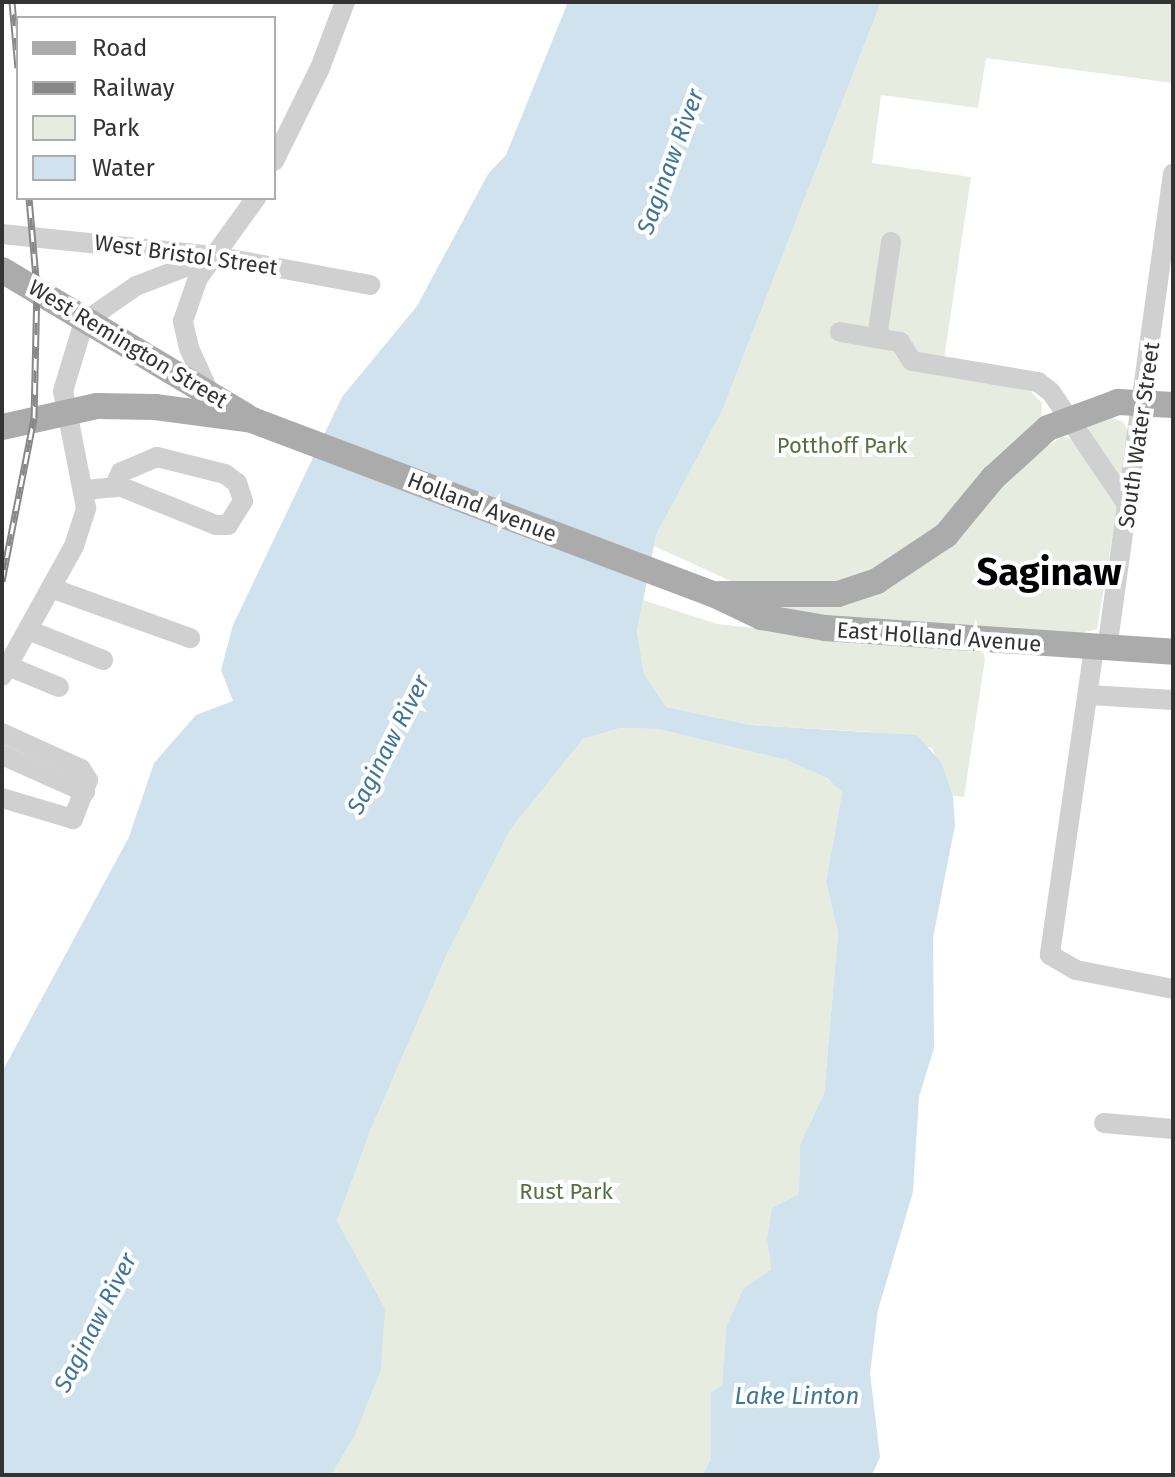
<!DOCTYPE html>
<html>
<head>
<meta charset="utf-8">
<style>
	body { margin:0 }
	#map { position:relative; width:1175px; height:1477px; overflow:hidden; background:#fff; font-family:"Fira Sans",sans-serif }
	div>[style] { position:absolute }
	.green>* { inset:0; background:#e6ecdf }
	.water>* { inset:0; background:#cfe2ee }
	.minor>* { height:20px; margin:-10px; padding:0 10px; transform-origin:10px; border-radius:10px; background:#d0d0d0 }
	.major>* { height:26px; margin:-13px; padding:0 13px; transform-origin:13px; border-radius:13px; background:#ababab }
	.rail>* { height:7px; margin-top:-3.5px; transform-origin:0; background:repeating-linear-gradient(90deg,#fff 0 12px,#888 0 24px); box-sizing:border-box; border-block:2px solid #888 }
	span { translate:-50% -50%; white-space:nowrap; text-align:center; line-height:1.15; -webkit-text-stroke:8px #fff; paint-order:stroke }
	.street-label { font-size:22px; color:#333 }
	.park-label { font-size:22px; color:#56703f }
	.water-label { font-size:24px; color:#3f7597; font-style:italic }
	.town-label { font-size:38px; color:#000; font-weight:700 }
	.frame { position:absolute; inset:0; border:4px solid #333; pointer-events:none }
	.legend { position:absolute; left:16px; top:16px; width:260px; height:184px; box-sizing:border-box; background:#fff; border:2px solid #adadad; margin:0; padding:10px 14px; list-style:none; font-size:24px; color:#333 }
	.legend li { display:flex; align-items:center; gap:16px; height:40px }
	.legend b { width:40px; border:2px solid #adadad }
</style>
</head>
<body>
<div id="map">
	<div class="green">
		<div style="clip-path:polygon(881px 2px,1173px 2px,1173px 83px,986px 58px,978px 108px,881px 95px,872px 163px,971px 177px,942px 373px,1030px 391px,1042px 403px,1041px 423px,911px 551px,841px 584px,735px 583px,654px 546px,656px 535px,722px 411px)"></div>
		<div style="clip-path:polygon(1111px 418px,1123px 422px,1129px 434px,1123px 481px,1087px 433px,1089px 425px)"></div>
		<div style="clip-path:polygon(1063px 436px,1075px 441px,1118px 502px,1097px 629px,1081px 633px,834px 620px,762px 607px,843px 604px,898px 583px,953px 540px,1024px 462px)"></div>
		<div style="clip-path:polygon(643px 600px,717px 624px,986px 653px,964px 797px,953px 796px,932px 748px,873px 732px,751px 725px,666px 707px,644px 674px,637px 631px)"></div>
		<div style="clip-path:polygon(620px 728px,658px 729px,788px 760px,827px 778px,842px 792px,826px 882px,838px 933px,824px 1094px,800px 1144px,799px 1194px,767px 1241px,771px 1269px,744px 1288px,711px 1434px,711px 1459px,702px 1475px,331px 1475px,354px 1437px,385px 1308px,337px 1221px,371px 1129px,447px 954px,510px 830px,583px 739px)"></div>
	</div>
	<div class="water">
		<div style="clip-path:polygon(568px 2px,881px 2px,722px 411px,656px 535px,637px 631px,644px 674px,666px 707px,751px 725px,917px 735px,941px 762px,953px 796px,955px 825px,933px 938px,934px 1048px,919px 1097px,913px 1192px,878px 1310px,870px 1373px,880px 1457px,872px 1475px,702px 1475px,711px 1459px,711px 1392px,722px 1386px,727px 1325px,744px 1288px,771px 1269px,767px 1241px,772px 1208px,799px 1194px,800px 1144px,824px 1094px,838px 933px,826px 882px,842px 792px,827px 778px,787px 760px,658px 729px,620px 728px,583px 739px,510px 830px,447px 954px,371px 1129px,337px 1221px,385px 1308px,381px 1369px,354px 1437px,331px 1475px,2px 1475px,2px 1072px,129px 837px,154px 763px,196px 715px,233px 701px,221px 670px,233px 625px,342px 397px,417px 306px,488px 174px,506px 155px)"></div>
	</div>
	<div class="minor">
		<div style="left:274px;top:161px;width:104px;rotate:-63.7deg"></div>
		<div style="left:320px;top:68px;width:71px;rotate:-69.3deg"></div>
		<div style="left:2px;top:234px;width:213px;rotate:5.9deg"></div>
		<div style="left:214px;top:256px;width:159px;rotate:10.5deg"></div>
		<div style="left:840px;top:332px;width:61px;rotate:9.5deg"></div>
		<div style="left:900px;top:342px;width:22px;rotate:58deg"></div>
		<div style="left:912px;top:361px;width:128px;rotate:9.5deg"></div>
		<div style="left:1038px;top:382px;width:16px;rotate:38deg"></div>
		<div style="left:1051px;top:392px;width:139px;rotate:55.9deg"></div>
		<div style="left:877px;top:338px;width:97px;rotate:-81.7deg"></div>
		<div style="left:208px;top:390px;width:46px;rotate:-114.3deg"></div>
		<div style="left:189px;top:348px;width:28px;rotate:-103deg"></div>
		<div style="left:183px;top:321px;width:46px;rotate:-70.8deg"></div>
		<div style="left:198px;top:278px;width:27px;rotate:-54deg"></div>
		<div style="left:86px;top:490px;width:28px;rotate:-6deg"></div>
		<div style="left:114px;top:487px;width:5px;rotate:-11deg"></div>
		<div style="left:119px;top:486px;width:105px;rotate:21.9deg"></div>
		<div style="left:216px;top:525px;width:12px"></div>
		<div style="left:228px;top:525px;width:28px;rotate:-58deg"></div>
		<div style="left:243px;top:501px;width:19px;rotate:-108deg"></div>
		<div style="left:237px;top:483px;width:15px;rotate:-143deg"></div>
		<div style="left:225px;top:474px;width:70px;rotate:-166deg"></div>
		<div style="left:157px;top:457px;width:39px;rotate:157deg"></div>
		<div style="left:121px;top:472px;width:17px;rotate:115deg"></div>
		<div style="left:51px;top:588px;width:148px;rotate:19.8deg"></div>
		<div style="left:28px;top:630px;width:81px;rotate:21.8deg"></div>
		<div style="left:1094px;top:648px;width:310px;rotate:98.2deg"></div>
		<div style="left:1050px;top:955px;width:30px;rotate:30deg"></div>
		<div style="left:1076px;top:970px;width:99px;rotate:11.1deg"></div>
		<div style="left:1107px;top:649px;width:480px;rotate:-82.1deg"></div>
		<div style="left:8px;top:666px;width:55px;rotate:22.4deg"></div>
		<div style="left:2px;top:676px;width:149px;rotate:-61deg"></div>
		<div style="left:74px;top:546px;width:40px;rotate:-72deg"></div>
		<div style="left:86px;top:508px;width:119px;rotate:-101.1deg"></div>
		<div style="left:63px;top:391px;width:72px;rotate:-73.1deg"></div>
		<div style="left:84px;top:322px;width:63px;rotate:-34.7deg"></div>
		<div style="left:136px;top:286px;width:84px;rotate:-21deg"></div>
		<div style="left:214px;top:256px;width:72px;rotate:-54.1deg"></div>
		<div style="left:1089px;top:695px;width:84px;rotate:3.4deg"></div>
		<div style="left:2px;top:733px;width:87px;rotate:24.5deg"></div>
		<div style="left:81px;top:769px;width:13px;rotate:58deg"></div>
		<div style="left:88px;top:780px;width:42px;rotate:111deg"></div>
		<div style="left:73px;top:819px;width:74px;rotate:-163.5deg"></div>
		<div style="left:2px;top:755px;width:91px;rotate:24deg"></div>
		<div style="left:1104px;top:1123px;width:69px;rotate:5deg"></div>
	</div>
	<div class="major">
		<div style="left:2px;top:270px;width:284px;rotate:30.9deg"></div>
		<div style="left:2px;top:427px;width:97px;rotate:-12.5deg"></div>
		<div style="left:97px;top:406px;width:58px;rotate:1deg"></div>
		<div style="left:155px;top:407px;width:98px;rotate:7.6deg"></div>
		<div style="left:252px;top:420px;width:493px;rotate:20.7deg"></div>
		<div style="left:713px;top:594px;width:53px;rotate:25.6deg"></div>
		<div style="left:761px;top:617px;width:65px;rotate:9.8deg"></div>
		<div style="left:825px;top:628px;width:349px;rotate:3.9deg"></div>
		<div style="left:720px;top:594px;width:118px"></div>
		<div style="left:838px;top:594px;width:41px;rotate:-18.4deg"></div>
		<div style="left:877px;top:581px;width:83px;rotate:-33.7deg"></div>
		<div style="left:946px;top:535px;width:74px;rotate:-50.5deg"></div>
		<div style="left:993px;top:478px;width:74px;rotate:-42.3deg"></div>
		<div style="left:1048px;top:428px;width:75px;rotate:-20.4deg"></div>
		<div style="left:1118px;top:402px;width:55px;rotate:3.1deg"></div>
	</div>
	<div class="rail">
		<div style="left:12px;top:2px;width:66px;rotate:84.8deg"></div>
		<div style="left:2px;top:581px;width:166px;rotate:-78.9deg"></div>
		<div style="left:34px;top:418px;width:129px;rotate:-88.7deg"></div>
		<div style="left:37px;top:289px;width:91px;rotate:-95deg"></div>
	</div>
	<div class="street-label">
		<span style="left:186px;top:255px;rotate:8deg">West Bristol Street</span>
		<span style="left:128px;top:344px;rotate:31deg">West Remington Street</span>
		<span style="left:1139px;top:435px;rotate:-82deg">South Water Street</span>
		<span style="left:482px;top:507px;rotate:21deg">Holland Avenue</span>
		<span style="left:939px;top:637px;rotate:4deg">East Holland Avenue</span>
	</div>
	<div class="park-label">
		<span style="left:842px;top:446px">Potthoff Park</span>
		<span style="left:566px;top:1192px">Rust Park</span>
	</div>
	<div class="water-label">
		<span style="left:671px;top:162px;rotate:-70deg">Saginaw River</span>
		<span style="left:389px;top:745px;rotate:-63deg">Saginaw River</span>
		<span style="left:96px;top:1323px;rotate:-63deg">Saginaw River</span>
		<span style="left:797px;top:1397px">Lake Linton</span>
	</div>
	<div class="town-label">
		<span style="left:1049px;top:573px">Saginaw</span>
	</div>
	<div class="frame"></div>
	<ul class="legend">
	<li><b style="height:10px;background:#ababab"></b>Road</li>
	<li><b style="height:10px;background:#888"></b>Railway</li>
	<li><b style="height:22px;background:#e6ecdf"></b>Park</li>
	<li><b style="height:22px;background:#cfe2ee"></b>Water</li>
	</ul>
</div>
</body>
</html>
